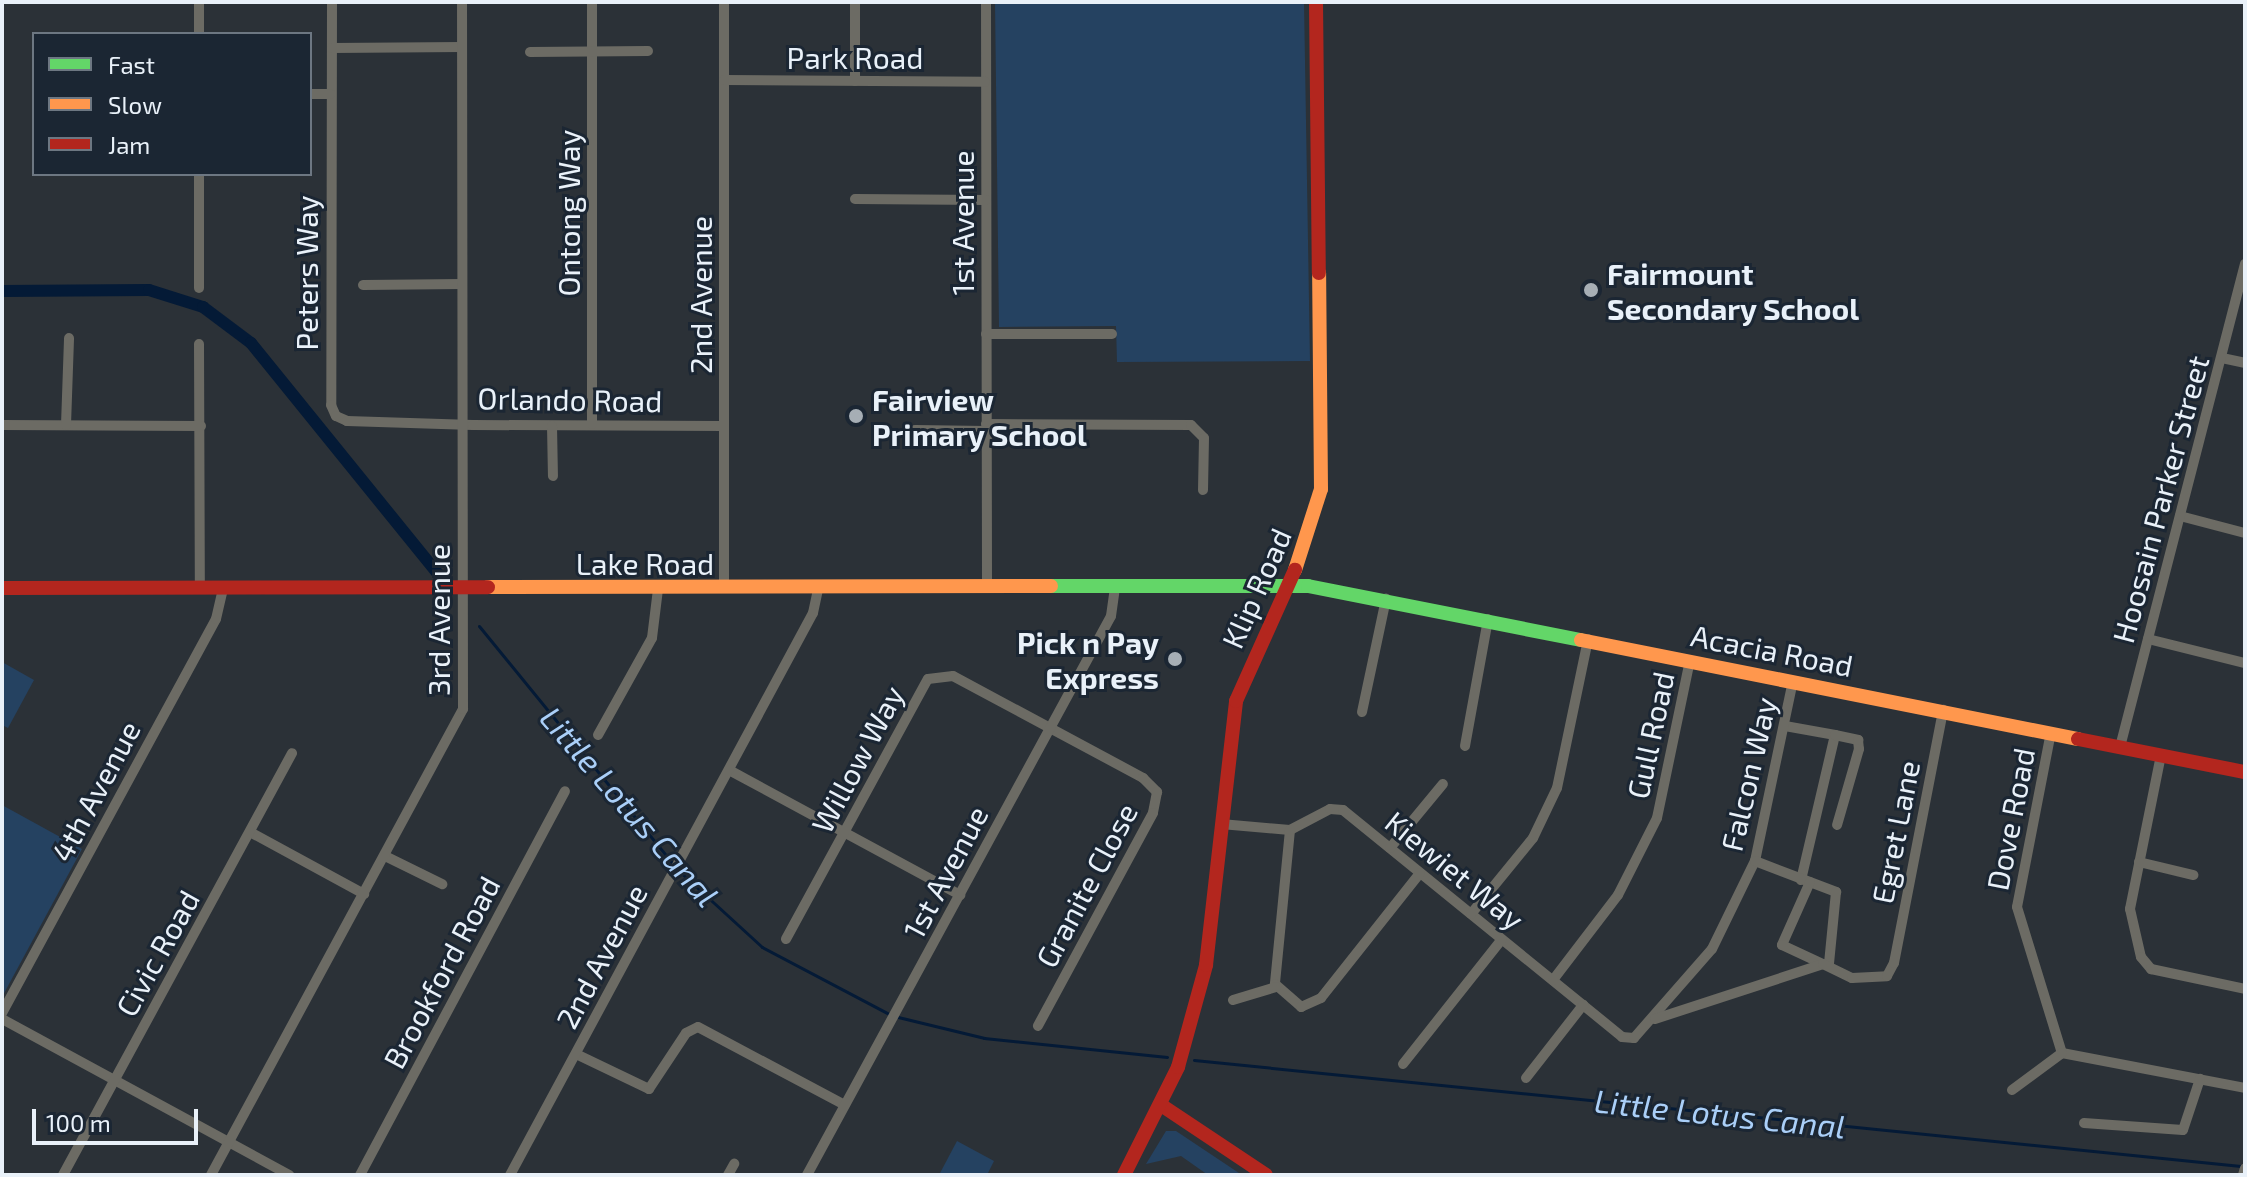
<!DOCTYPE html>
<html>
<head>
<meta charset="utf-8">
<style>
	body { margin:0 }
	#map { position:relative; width:2247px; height:1177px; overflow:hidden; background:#2b3137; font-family:"Exo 2",sans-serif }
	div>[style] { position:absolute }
	.green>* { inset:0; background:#254261 }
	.stream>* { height:3px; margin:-1.5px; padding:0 1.5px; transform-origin:1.5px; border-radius:1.5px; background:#041a36 }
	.canal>* { height:12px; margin:-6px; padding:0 6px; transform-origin:6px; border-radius:6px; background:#041a36 }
	.street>* { height:10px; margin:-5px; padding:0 5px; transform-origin:5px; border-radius:5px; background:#6c6b64 }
	.fast>* { height:14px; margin:-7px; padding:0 7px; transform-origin:7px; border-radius:7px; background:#63d668 }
	.slow>* { height:14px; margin:-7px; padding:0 7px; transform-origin:7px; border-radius:7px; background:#ff974d }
	.jam>* { height:14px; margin:-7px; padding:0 7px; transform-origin:7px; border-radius:7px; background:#b3261e }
	.dots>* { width:22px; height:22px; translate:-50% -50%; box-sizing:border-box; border:4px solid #1b2633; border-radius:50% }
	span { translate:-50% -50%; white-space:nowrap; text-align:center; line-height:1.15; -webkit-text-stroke:6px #1b2633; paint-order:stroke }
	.street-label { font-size:30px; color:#e9f1f9 }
	.poi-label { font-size:30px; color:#e9f1f9; font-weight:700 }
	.left { translate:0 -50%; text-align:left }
	.right { translate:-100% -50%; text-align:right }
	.water-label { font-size:32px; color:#aacff8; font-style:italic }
	.frame { position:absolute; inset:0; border:4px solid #e9f1f9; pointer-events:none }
	.legend { position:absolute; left:32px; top:32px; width:280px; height:144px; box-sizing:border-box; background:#1b2633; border:2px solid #6d7782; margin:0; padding:10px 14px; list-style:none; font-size:24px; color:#e9f1f9 }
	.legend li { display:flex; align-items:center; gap:16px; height:40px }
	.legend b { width:40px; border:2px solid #6d7782 }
	.scale { position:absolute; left:32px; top:1109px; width:166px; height:36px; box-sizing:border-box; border:4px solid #e9f1f9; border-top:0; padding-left:10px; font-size:24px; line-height:28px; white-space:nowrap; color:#e9f1f9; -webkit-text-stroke:6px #1b2633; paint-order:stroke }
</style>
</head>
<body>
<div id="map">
	<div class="green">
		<div style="clip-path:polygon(995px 2px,1304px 2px,1310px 361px,1117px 362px,1116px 326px,999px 327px)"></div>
		<div style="clip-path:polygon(2px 662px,34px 680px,8px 728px,2px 725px)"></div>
		<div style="clip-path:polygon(2px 805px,82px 849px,2px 997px)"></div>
		<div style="clip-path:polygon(1166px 1131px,1176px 1131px,1242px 1175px,1208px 1175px,1181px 1156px,1146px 1164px)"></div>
		<div style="clip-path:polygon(957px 1141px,994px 1161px,987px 1175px,939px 1175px)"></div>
	</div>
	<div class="stream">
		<div style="left:479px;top:626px;width:307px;rotate:50.8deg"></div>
		<div style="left:678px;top:870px;width:114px;rotate:42.5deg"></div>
		<div style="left:762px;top:947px;width:146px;rotate:27.8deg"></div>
		<div style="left:898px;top:1017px;width:89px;rotate:13.7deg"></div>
		<div style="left:984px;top:1038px;width:184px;rotate:5.9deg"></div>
		<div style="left:1194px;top:1060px;width:1052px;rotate:5.78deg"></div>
	</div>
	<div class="canal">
		<div style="left:2px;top:291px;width:147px;rotate:-0.4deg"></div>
		<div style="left:149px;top:290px;width:57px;rotate:17.5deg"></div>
		<div style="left:203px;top:307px;width:60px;rotate:36.9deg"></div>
		<div style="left:251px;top:343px;width:297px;rotate:51deg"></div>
	</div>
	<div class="street">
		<div style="left:199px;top:2px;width:32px;rotate:90deg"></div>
		<div style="left:332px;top:2px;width:403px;rotate:90.1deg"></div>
		<div style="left:331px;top:405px;width:12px;rotate:66deg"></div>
		<div style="left:336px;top:416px;width:12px;rotate:24deg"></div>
		<div style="left:347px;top:421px;width:126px;rotate:1.8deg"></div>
		<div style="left:473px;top:425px;width:251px;rotate:0.2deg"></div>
		<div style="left:592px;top:2px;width:422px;rotate:90deg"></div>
		<div style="left:724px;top:2px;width:586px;rotate:90deg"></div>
		<div style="left:855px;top:2px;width:79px;rotate:90deg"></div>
		<div style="left:986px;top:2px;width:586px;rotate:89.9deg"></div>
		<div style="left:332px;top:48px;width:130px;rotate:-0.4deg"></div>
		<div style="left:530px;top:52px;width:118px;rotate:-0.5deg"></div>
		<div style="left:724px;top:80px;width:261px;rotate:0.4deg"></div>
		<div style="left:310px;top:94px;width:20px"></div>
		<div style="left:855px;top:199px;width:131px;rotate:0.4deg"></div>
		<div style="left:363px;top:285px;width:99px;rotate:-0.6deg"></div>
		<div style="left:199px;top:288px;width:114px;rotate:-90deg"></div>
		<div style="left:986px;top:334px;width:126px"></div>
		<div style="left:199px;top:344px;width:245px;rotate:89.8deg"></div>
		<div style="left:2222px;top:358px;width:24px;rotate:12deg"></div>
		<div style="left:986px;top:424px;width:205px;rotate:0.3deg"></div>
		<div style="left:1191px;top:425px;width:18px;rotate:45deg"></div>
		<div style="left:1204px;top:438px;width:52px;rotate:91.1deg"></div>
		<div style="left:2px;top:425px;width:199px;rotate:0.3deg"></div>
		<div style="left:66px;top:425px;width:87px;rotate:-88deg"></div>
		<div style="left:552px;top:426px;width:50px;rotate:88.9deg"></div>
		<div style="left:915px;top:430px;width:71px;rotate:0.8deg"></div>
		<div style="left:2180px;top:516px;width:67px;rotate:14.7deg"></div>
		<div style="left:2148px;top:639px;width:100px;rotate:13.9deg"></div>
		<div style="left:1362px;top:712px;width:116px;rotate:-78deg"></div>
		<div style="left:1785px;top:726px;width:51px;rotate:10.2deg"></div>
		<div style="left:1835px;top:735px;width:149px;rotate:103.2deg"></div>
		<div style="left:2051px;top:732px;width:178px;rotate:101deg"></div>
		<div style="left:2017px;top:907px;width:153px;rotate:72.9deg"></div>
		<div style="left:2062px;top:1053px;width:186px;rotate:10.8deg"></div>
		<div style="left:598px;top:735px;width:111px;rotate:-60.9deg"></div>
		<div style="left:652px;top:638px;width:49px;rotate:-83deg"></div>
		<div style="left:1835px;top:735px;width:24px;rotate:12deg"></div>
		<div style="left:1858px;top:740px;width:9px;rotate:84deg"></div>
		<div style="left:1859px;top:749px;width:79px;rotate:106.1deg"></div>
		<div style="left:1465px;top:746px;width:129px;rotate:-79.7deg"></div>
		<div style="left:2120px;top:747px;width:499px;rotate:-75.5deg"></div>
		<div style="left:2161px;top:755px;width:157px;rotate:101.4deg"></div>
		<div style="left:2130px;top:909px;width:49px;rotate:77.1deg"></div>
		<div style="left:2141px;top:957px;width:16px;rotate:50deg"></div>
		<div style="left:2151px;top:969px;width:96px;rotate:12deg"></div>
		<div style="left:729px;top:770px;width:263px;rotate:28.4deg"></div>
		<div style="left:1221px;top:824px;width:69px;rotate:5deg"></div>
		<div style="left:1290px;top:830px;width:45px;rotate:-27.7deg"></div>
		<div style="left:1330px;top:809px;width:13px;rotate:4deg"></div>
		<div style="left:1343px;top:810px;width:360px;rotate:39.1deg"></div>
		<div style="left:1622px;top:1037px;width:12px;rotate:5deg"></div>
		<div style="left:1634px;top:1038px;width:118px;rotate:-48.8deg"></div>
		<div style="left:1712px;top:949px;width:98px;rotate:-64deg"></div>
		<div style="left:1755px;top:861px;width:184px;rotate:-78.1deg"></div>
		<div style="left:1290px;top:830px;width:155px;rotate:95.6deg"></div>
		<div style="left:1275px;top:984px;width:35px;rotate:41deg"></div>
		<div style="left:1301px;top:1007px;width:22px;rotate:-24deg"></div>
		<div style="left:1321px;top:998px;width:159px;rotate:-51.6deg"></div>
		<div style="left:250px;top:832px;width:130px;rotate:28.5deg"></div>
		<div style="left:1390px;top:848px;width:83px;rotate:-50.4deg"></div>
		<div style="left:385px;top:856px;width:64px;rotate:26.2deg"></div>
		<div style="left:1755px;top:861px;width:87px;rotate:20.9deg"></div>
		<div style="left:1836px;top:892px;width:72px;rotate:95.6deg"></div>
		<div style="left:2139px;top:862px;width:56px;rotate:13.5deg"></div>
		<div style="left:1810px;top:882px;width:69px;rotate:114deg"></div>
		<div style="left:1782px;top:945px;width:45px;rotate:24.9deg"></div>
		<div style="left:1471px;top:914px;width:98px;rotate:-50.8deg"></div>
		<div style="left:1533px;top:838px;width:55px;rotate:-64.4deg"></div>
		<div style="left:1557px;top:788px;width:152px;rotate:-78.2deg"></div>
		<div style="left:786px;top:939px;width:296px;rotate:-61.4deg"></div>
		<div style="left:928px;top:679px;width:25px;rotate:-7deg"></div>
		<div style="left:953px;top:676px;width:216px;rotate:28.2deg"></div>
		<div style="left:1143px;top:778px;width:20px;rotate:45deg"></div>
		<div style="left:1157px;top:792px;width:21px;rotate:101deg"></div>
		<div style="left:1153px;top:813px;width:242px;rotate:118.4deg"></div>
		<div style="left:1553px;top:980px;width:107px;rotate:-52.6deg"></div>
		<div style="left:1618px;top:895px;width:86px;rotate:-63.1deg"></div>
		<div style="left:1657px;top:818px;width:161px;rotate:-78.2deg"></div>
		<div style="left:1233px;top:1000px;width:45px;rotate:-16.8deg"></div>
		<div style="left:2px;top:1013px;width:448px;rotate:-61.5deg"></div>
		<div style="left:216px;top:619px;width:31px;rotate:-77deg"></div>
		<div style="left:2px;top:1019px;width:327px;rotate:28.5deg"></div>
		<div style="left:1655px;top:1019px;width:177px;rotate:-18.1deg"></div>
		<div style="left:1823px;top:964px;width:32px;rotate:26deg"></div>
		<div style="left:1852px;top:978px;width:35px;rotate:-3deg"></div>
		<div style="left:1887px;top:976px;width:15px;rotate:-62deg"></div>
		<div style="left:1894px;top:963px;width:258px;rotate:-79deg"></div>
		<div style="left:576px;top:1054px;width:81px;rotate:25.6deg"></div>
		<div style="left:649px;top:1089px;width:67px;rotate:-56.5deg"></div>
		<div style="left:686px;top:1033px;width:13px;rotate:-27deg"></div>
		<div style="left:698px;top:1027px;width:166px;rotate:28deg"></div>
		<div style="left:1403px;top:1064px;width:159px;rotate:-51.6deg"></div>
		<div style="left:1526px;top:1078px;width:93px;rotate:-52deg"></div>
		<div style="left:2012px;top:1090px;width:62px;rotate:-36.5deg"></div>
		<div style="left:2084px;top:1123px;width:99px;rotate:4deg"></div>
		<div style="left:2183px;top:1130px;width:54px;rotate:-71.6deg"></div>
		<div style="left:63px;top:1175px;width:480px;rotate:-61.5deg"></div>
		<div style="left:211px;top:1175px;width:530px;rotate:-61.6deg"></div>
		<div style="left:463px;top:709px;width:707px;rotate:-90.08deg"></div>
		<div style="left:360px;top:1175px;width:435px;rotate:-61.9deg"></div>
		<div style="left:510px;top:1175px;width:638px;rotate:-61.67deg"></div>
		<div style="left:813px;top:613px;width:25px;rotate:-78deg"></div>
		<div style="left:728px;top:1175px;width:13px;rotate:-61deg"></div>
		<div style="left:807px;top:1175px;width:636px;rotate:-61.46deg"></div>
		<div style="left:1111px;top:616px;width:27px;rotate:-82deg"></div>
		<div style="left:2243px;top:1175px;width:7px;rotate:-74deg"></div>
	</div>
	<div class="fast">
		<div style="left:1051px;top:586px;width:257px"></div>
		<div style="left:1308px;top:586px;width:278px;rotate:11.2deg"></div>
	</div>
	<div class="slow">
		<div style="left:1295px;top:570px;width:85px;rotate:-72.2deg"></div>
		<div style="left:1321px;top:489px;width:216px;rotate:-90.5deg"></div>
		<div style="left:488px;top:587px;width:563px;rotate:-0.1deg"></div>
		<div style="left:1581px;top:640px;width:507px;rotate:11.27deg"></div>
	</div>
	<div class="jam">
		<div style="left:1316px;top:2px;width:271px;rotate:89.4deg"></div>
		<div style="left:2px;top:588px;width:486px;rotate:-0.1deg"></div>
		<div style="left:2078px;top:739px;width:170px;rotate:11.2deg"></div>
		<div style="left:1161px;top:1105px;width:126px;rotate:33.7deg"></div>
		<div style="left:1124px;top:1175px;width:121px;rotate:-63.4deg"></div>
		<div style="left:1178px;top:1067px;width:106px;rotate:-74.6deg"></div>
		<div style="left:1206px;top:965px;width:266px;rotate:-83.5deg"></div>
		<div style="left:1236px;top:701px;width:144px;rotate:-65.8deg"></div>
	</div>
	<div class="dots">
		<div style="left:1591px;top:290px;background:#a6aeb5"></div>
		<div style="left:856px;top:416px;background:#a6aeb5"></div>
		<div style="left:1175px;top:659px;background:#a6aeb5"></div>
	</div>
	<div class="street-label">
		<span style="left:855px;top:57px">Park Road</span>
		<span style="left:568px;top:213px;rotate:-90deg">Ontong Way</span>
		<span style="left:962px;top:223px;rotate:-90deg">1st Avenue</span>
		<span style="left:306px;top:273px;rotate:-90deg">Peters Way</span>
		<span style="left:700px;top:295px;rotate:-90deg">2nd Avenue</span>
		<span style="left:570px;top:399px;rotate:1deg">Orlando Road</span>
		<span style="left:2160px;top:499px;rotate:-75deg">Hoosain Parker Street</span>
		<span style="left:645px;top:563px">Lake Road</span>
		<span style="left:1256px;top:588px;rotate:-66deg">Klip Road</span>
		<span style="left:438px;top:620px;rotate:-90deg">3rd Avenue</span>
		<span style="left:1772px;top:650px;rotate:11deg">Acacia Road</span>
		<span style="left:1650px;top:735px;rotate:-78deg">Gull Road</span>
		<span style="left:857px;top:759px;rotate:-62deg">Willow Way</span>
		<span style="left:1748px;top:774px;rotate:-77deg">Falcon Way</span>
		<span style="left:95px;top:791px;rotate:-62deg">4th Avenue</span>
		<span style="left:2010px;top:819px;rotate:-79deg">Dove Road</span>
		<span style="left:1895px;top:832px;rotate:-79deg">Egret Lane</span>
		<span style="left:1455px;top:870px;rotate:39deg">Kiewiet Way</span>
		<span style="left:945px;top:872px;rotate:-62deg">1st Avenue</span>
		<span style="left:1086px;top:885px;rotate:-62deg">Granite Close</span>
		<span style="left:157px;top:953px;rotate:-61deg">Civic Road</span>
		<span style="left:601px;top:956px;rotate:-62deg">2nd Avenue</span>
		<span style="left:441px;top:972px;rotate:-62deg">Brookford Road</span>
	</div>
	<div class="poi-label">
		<span class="left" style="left:1607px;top:290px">Fairmount<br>Secondary School</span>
		<span class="left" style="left:872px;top:416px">Fairview<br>Primary School</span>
		<span class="right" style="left:1159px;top:659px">Pick n Pay<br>Express</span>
	</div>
	<div class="water-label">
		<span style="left:630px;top:806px;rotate:49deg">Little Lotus Canal</span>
		<span style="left:1720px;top:1113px;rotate:6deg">Little Lotus Canal</span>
	</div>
	<div class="frame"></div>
	<ul class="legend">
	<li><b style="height:10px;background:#63d668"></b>Fast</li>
	<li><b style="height:10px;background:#ff974d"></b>Slow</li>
	<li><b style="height:10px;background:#b3261e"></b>Jam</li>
	</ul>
	<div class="scale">100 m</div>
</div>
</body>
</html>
